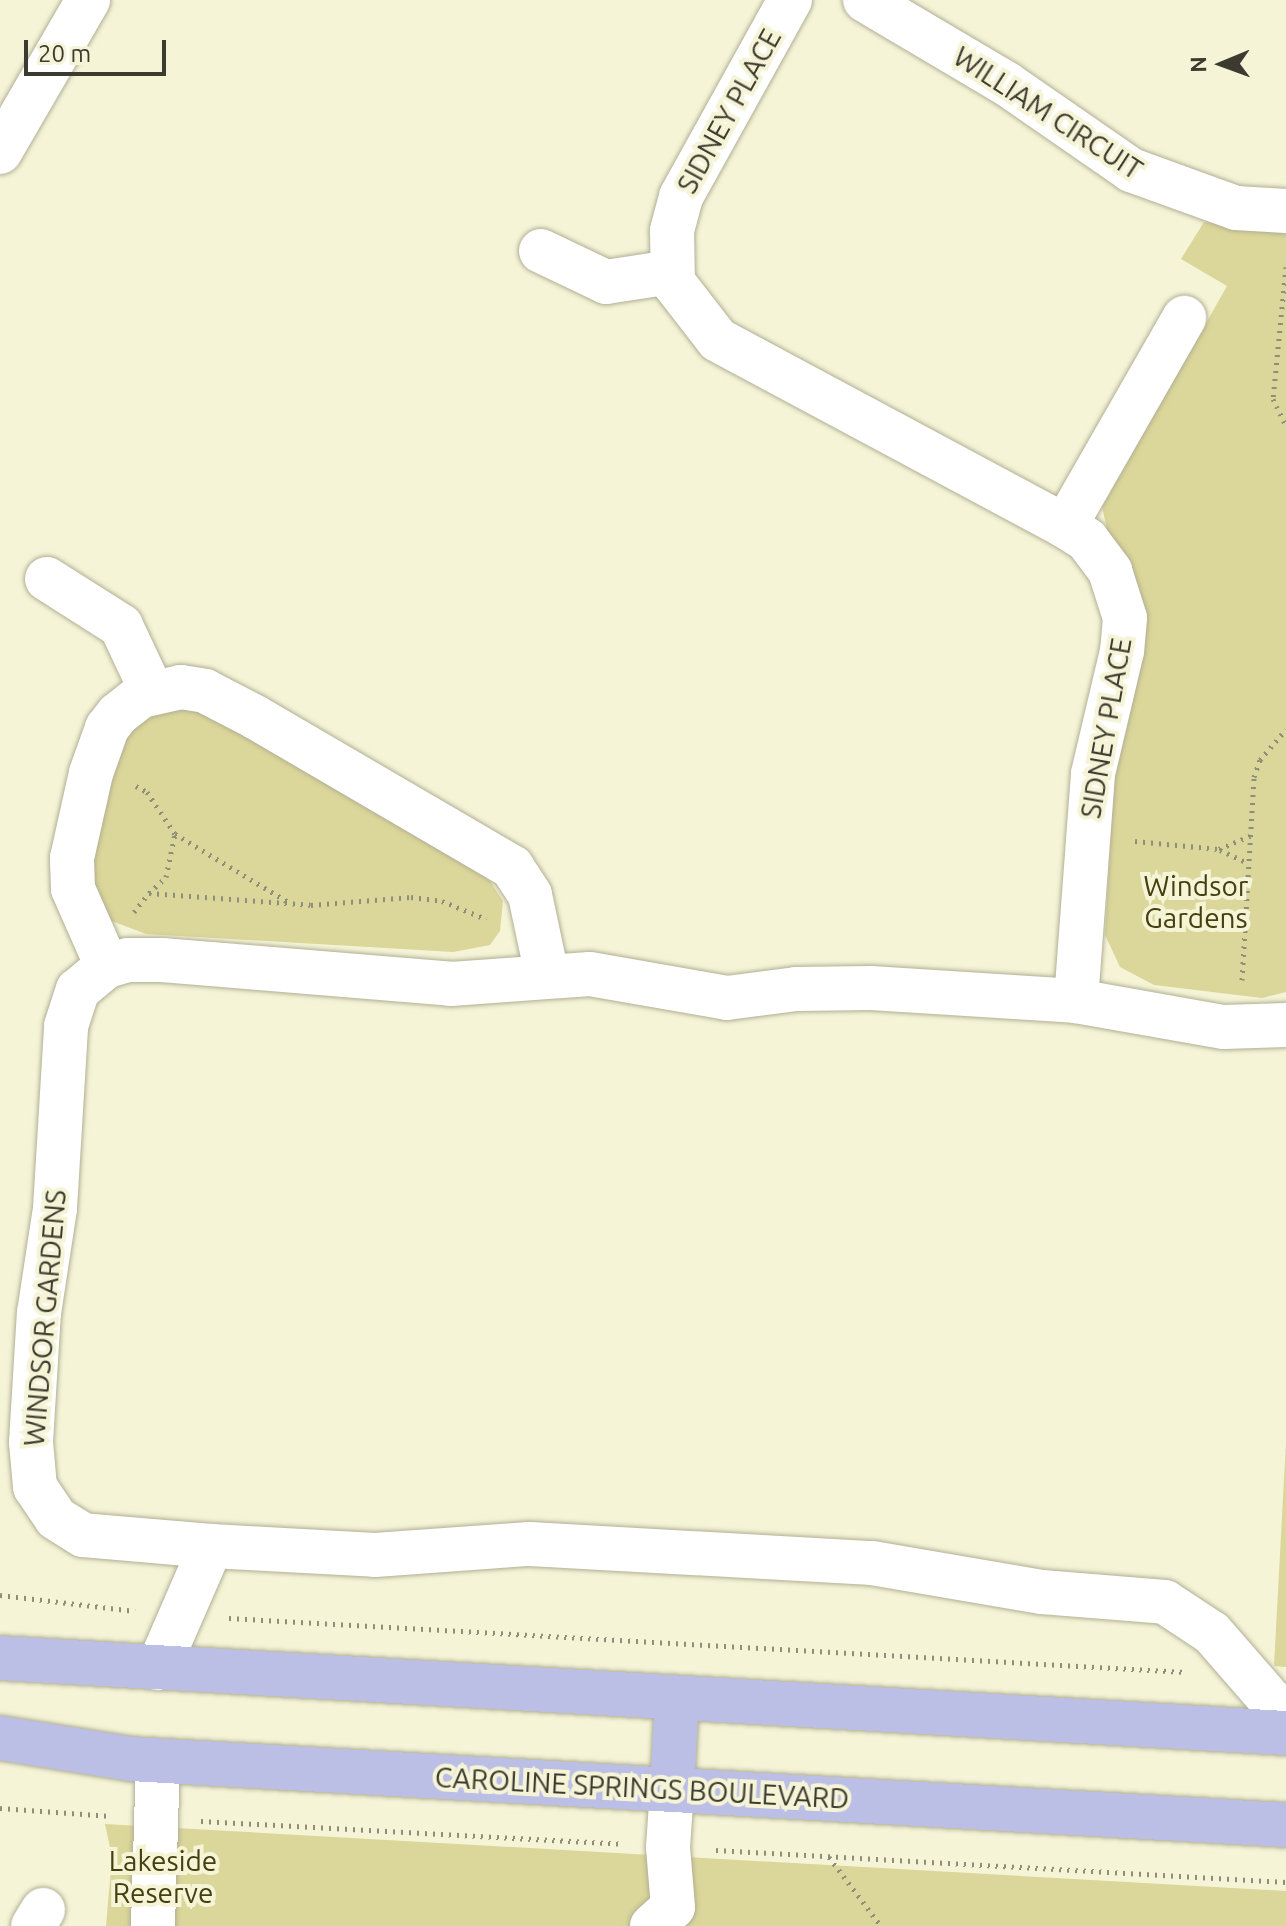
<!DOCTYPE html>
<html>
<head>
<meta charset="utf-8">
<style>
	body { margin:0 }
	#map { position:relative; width:1286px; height:1926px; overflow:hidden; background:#f5f4d7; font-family:Ubuntu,sans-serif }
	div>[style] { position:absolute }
	.green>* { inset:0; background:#dbd699 }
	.path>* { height:5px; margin-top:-2.5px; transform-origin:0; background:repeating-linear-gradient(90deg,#8f8e7b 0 2px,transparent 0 8px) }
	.roads { filter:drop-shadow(0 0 2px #b1af94) drop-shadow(0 0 2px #b1af94) }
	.minor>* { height:44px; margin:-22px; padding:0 22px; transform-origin:22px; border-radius:22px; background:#fff }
	.major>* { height:44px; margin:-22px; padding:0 22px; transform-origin:22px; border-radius:22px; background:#bcbfe5 }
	span { translate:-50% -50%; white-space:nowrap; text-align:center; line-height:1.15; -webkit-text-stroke:8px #f5f4d7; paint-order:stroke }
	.street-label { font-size:28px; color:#3c3b30 }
	.park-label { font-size:28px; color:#443f0e }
	.north { position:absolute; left:1182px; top:24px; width:80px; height:80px; -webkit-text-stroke:6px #f5f4d7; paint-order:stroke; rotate:269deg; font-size:22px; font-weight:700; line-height:32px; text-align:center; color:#3c3b30 }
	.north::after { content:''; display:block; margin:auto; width:28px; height:36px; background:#3c3b30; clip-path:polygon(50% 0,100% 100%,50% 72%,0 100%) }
	.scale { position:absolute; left:24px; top:40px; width:142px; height:36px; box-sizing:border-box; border:4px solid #3c3b30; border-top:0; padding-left:10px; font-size:24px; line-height:28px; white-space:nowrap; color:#3c3b30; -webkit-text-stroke:6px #f5f4d7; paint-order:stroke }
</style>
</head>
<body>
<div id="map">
	<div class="green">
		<div style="clip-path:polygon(1204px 222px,1286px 231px,1286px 992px,1262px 998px,1154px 985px,1120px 967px,1105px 935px,1127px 559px,1107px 529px,1102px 507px,1227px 286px,1181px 259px)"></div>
		<div style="clip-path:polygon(171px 707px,202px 709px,486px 875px,503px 901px,500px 931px,490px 945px,453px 952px,146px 934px,109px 920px,97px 903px,91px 866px,121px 743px,142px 719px)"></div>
		<div style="clip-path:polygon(1286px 1442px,1286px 1667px,1274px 1666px)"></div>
		<div style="clip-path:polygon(105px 1824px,1286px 1891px,1286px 1926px,106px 1926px,112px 1857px)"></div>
	</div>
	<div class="path">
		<div style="left:1286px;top:267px;width:133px;rotate:95.6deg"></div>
		<div style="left:1273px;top:399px;width:30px;rotate:64deg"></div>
		<div style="left:136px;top:786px;width:13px;rotate:29deg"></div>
		<div style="left:147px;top:792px;width:50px;rotate:56.3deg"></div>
		<div style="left:1135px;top:841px;width:84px;rotate:5.4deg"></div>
		<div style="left:1219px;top:849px;width:34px;rotate:-23deg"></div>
		<div style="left:1220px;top:850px;width:31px;rotate:25deg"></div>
		<div style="left:149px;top:893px;width:23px;rotate:-43deg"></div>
		<div style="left:166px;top:877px;width:44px;rotate:-78.2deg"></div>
		<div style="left:175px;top:834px;width:134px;rotate:31deg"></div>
		<div style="left:134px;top:912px;width:24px;rotate:-52deg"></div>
		<div style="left:149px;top:893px;width:162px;rotate:4.2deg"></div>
		<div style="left:311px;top:905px;width:100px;rotate:-4.6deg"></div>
		<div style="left:411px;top:897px;width:31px;rotate:7deg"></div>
		<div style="left:442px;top:901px;width:48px;rotate:22.2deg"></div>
		<div style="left:1242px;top:980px;width:203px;rotate:-86.6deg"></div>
		<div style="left:1254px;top:777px;width:18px;rotate:-71deg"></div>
		<div style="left:1260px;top:760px;width:40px;rotate:-50deg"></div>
		<div style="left:0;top:1595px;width:136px;rotate:6.8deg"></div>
		<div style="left:229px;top:1618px;width:958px;rotate:3.23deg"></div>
		<div style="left:0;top:1808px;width:111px;rotate:4.1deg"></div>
		<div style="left:201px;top:1821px;width:422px;rotate:3.1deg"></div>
		<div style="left:716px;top:1850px;width:571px;rotate:3.21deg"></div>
		<div style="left:829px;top:1857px;width:86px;rotate:53deg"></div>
	</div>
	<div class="roads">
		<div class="minor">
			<div style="left:790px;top:0;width:225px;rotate:119deg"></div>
			<div style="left:681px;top:197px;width:35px;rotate:105deg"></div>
			<div style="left:672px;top:231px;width:51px;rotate:88.9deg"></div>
			<div style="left:673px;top:282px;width:73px;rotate:52.2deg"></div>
			<div style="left:718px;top:340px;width:394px;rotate:28.2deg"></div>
			<div style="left:1065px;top:526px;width:26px;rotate:32deg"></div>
			<div style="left:1087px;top:540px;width:39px;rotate:53deg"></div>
			<div style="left:1110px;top:571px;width:49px;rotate:72.3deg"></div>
			<div style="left:1125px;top:618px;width:33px;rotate:95deg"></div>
			<div style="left:1122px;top:651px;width:126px;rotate:103.3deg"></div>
			<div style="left:1093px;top:774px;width:228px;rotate:94.3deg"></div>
			<div style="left:865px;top:0;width:165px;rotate:30.6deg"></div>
			<div style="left:1007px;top:84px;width:151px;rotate:34.7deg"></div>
			<div style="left:1131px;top:170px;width:112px;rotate:19.9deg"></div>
			<div style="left:1236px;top:208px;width:50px;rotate:3.4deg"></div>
			<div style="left:0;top:152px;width:176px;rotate:-59.9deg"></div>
			<div style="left:541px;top:251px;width:72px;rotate:25.5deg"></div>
			<div style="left:606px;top:282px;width:66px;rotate:-8.7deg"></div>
			<div style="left:1065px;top:526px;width:240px;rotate:-60.2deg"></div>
			<div style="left:47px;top:579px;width:88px;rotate:32.4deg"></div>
			<div style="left:121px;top:626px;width:73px;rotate:64.8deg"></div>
			<div style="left:107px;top:966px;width:84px;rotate:-113.8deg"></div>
			<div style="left:73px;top:889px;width:31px;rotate:-92deg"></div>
			<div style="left:72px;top:858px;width:87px;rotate:-77.4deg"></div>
			<div style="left:91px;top:773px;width:48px;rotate:-70.4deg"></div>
			<div style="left:107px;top:728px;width:18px;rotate:-52deg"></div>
			<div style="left:118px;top:714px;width:29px;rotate:-38deg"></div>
			<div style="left:141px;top:696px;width:41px;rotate:-12.7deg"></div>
			<div style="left:181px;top:687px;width:24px;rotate:9deg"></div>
			<div style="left:205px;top:691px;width:56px;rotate:27.5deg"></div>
			<div style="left:255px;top:717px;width:298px;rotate:30.3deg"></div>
			<div style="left:512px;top:867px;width:33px;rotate:57deg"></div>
			<div style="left:530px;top:895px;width:82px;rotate:78deg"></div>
			<div style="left:211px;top:1546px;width:128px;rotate:-175.1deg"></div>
			<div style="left:83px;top:1535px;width:32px;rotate:-148deg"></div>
			<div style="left:56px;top:1518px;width:37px;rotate:-124deg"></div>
			<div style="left:35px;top:1487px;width:45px;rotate:-95.1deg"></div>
			<div style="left:31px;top:1442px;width:129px;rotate:-86.5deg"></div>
			<div style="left:39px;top:1313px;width:106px;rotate:-81.3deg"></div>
			<div style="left:55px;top:1208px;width:182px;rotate:-86.5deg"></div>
			<div style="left:66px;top:1026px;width:38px;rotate:-72deg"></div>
			<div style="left:78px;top:990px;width:38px;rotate:-40deg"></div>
			<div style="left:107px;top:966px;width:22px;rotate:-16deg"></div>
			<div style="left:128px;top:960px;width:34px"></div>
			<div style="left:162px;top:960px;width:290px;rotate:4.7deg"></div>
			<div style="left:451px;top:984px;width:139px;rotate:-4.1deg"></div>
			<div style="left:590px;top:974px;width:139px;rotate:9.9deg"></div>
			<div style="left:727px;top:998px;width:70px;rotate:-7.4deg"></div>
			<div style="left:796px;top:989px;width:75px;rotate:-0.8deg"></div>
			<div style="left:871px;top:988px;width:205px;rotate:3.6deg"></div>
			<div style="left:1076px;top:1001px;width:150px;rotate:10deg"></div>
			<div style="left:1224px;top:1027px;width:62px;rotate:-1.8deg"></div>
			<div style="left:158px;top:1668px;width:133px;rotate:-66.5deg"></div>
			<div style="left:211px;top:1546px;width:164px;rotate:3.1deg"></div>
			<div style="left:375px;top:1555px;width:155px;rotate:-4.1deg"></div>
			<div style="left:530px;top:1544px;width:343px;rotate:3.2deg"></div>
			<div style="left:872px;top:1563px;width:172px;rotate:9.7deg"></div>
			<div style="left:1042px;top:1592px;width:123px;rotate:4.6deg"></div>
			<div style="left:1165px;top:1602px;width:56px;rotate:33.4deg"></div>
			<div style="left:1212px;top:1633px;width:113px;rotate:49deg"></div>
			<div style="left:33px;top:1926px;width:19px;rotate:-58deg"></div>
			<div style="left:153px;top:1926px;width:165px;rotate:-88.3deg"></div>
			<div style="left:652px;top:1926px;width:28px;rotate:-42deg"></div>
			<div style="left:673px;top:1907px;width:60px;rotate:-94.8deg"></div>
			<div style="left:668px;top:1847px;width:57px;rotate:-86deg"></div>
		</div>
		<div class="major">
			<div style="left:0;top:1658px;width:1288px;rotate:3.34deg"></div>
			<div style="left:0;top:1738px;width:133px;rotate:9.1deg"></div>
			<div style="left:131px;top:1759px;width:1157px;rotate:3.27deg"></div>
			<div style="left:672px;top:1790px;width:92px;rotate:-86.9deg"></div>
		</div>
	</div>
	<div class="street-label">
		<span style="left:729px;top:111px;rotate:-61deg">SIDNEY PLACE</span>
		<span style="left:1048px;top:113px;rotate:33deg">WILLIAM CIRCUIT</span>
		<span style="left:1106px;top:728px;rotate:-80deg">SIDNEY PLACE</span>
		<span style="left:45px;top:1318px;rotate:-85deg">WINDSOR GARDENS</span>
		<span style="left:642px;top:1788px;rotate:3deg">CAROLINE SPRINGS BOULEVARD</span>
	</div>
	<div class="park-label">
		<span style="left:1196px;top:902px">Windsor<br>Gardens</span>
		<span style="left:163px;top:1877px">Lakeside<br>Reserve</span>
	</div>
	<div class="north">N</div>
	<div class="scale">20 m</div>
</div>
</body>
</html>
